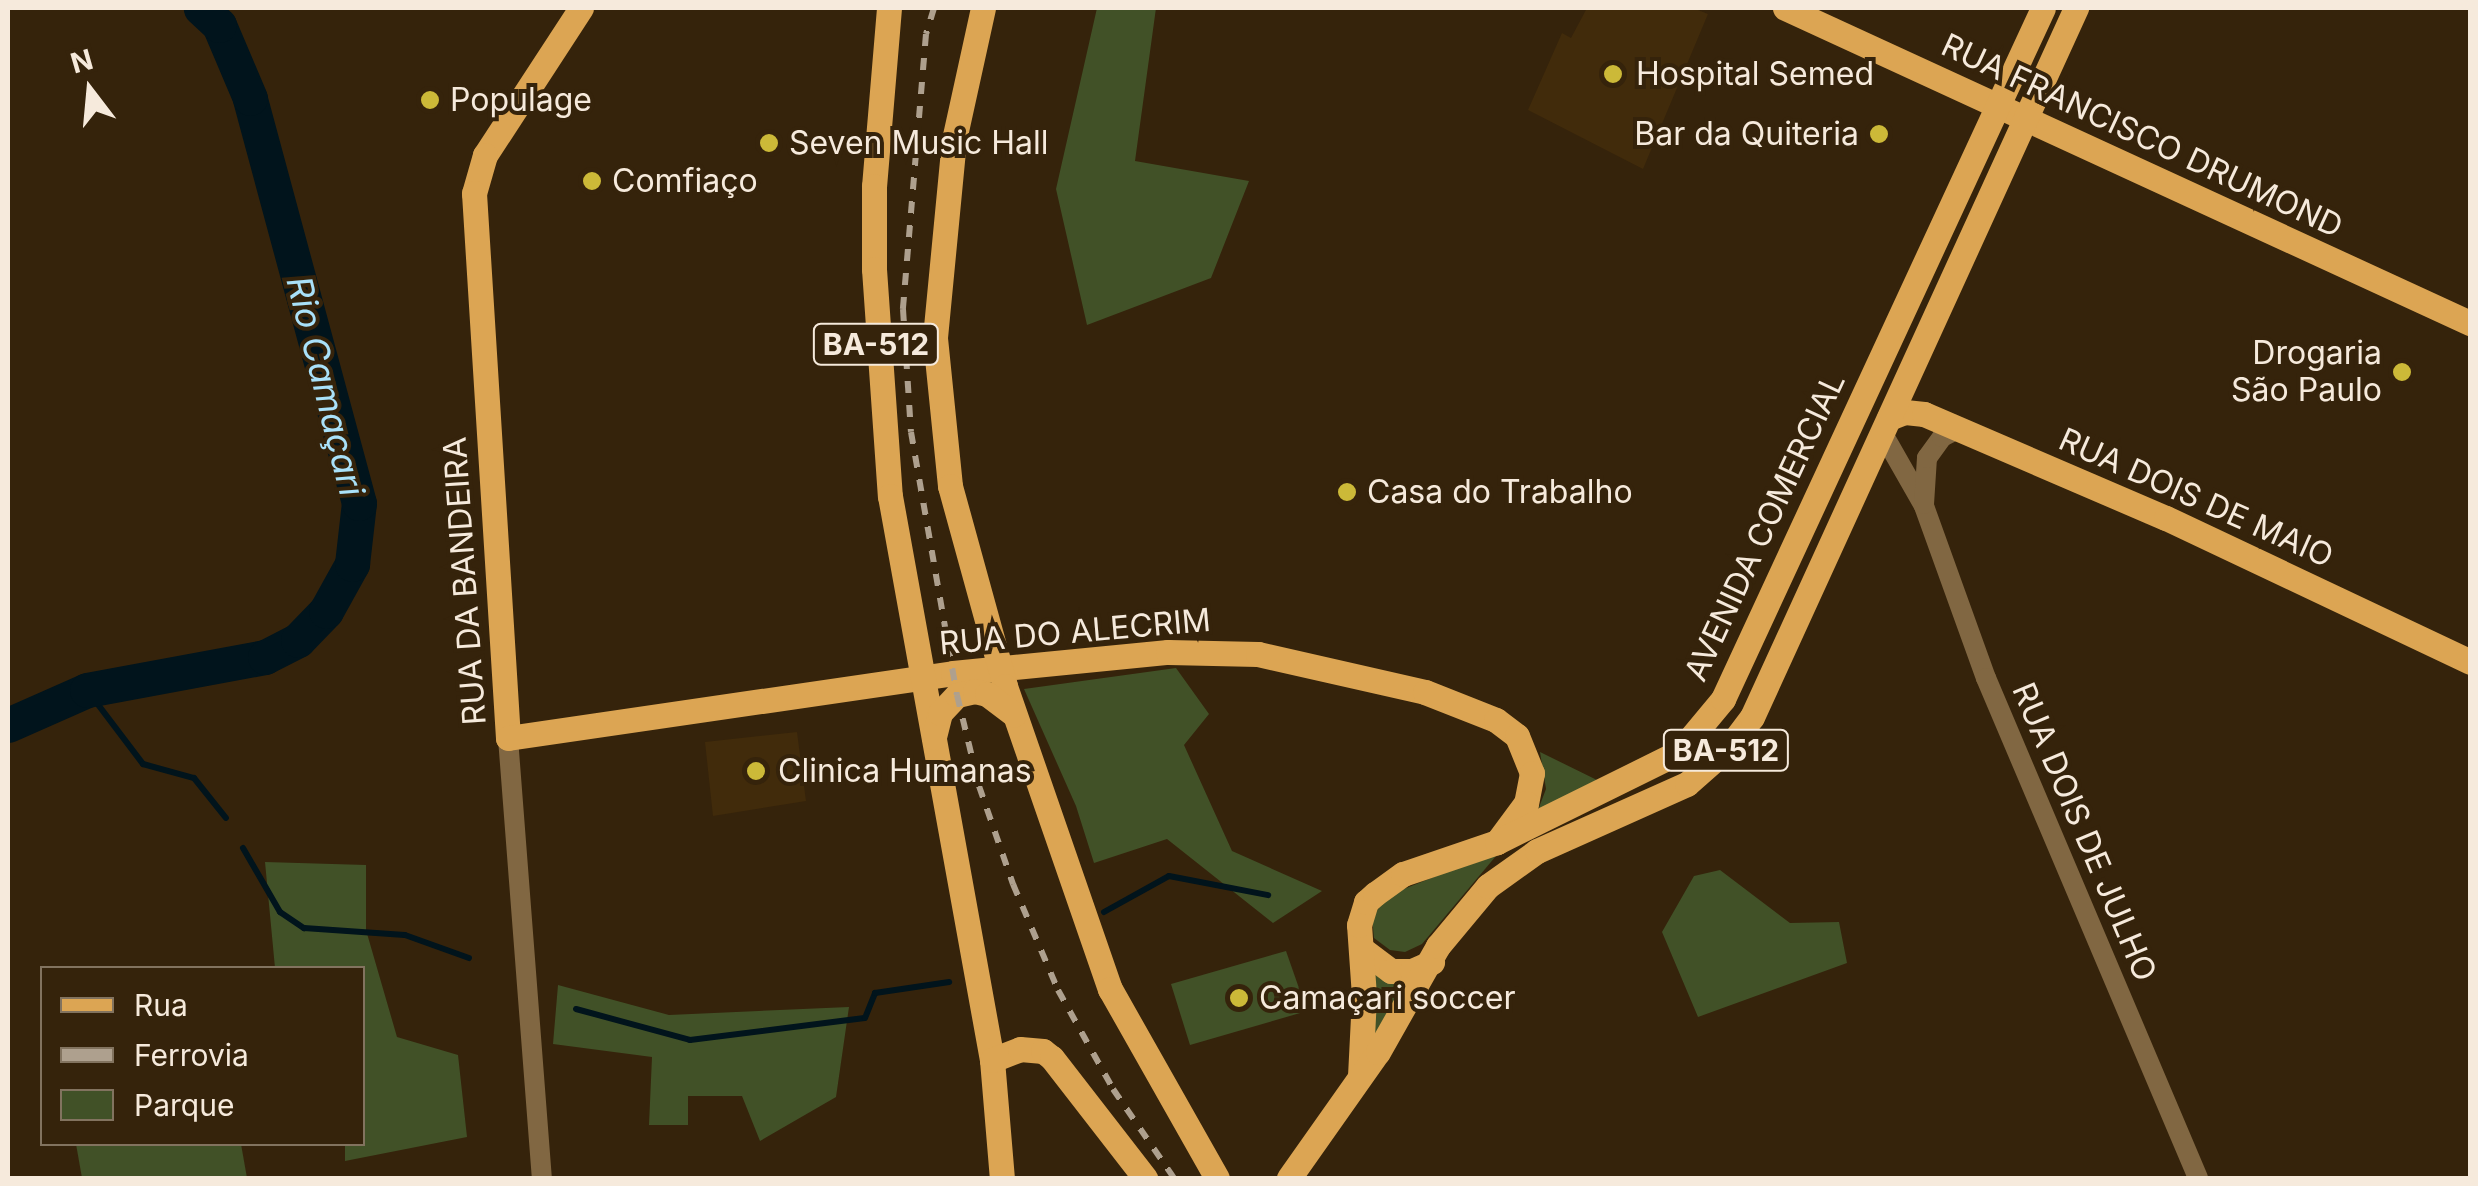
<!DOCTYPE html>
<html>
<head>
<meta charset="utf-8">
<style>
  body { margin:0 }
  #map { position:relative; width:2478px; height:1186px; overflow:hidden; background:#35230b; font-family:Inter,sans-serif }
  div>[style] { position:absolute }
  .built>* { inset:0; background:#412b0b }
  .green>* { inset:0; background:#415127 }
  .stream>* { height:6px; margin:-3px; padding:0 3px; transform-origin:3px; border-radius:3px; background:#01141c }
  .river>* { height:35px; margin:-17.5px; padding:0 17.5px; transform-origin:17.5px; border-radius:17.5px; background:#01141c }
  .minor>* { height:20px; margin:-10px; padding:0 10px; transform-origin:10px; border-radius:10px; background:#816742 }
  .major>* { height:25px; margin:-12.5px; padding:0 12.5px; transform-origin:12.5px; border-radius:12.5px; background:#dca553 }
  .rail>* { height:6px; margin-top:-3px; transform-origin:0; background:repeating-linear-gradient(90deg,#aea08e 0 12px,transparent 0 24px) }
  .dots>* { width:28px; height:28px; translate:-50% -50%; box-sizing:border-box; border:5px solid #35230b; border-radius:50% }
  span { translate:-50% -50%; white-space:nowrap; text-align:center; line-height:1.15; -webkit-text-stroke:8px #35230b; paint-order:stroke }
  .shield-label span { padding:2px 8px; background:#35230b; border:2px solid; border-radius:8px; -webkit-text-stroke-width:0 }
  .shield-label { font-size:30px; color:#f6eadc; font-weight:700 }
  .poi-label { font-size:32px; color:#f6eadc }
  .left { translate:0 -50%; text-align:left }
  .right { translate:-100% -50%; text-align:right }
  .street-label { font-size:32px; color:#f6eadc }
  .water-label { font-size:35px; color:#a9e1f9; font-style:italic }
  .frame { position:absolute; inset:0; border:10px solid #f6eadc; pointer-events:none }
  .legend { position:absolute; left:40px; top:966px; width:325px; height:180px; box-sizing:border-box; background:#35230b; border:2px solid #82735f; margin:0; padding:12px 18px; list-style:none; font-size:30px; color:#f6eadc }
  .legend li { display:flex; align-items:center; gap:20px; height:50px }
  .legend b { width:50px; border:2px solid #82735f }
  .north { position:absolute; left:40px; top:40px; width:100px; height:100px; -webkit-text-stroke:8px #35230b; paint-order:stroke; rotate:344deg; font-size:28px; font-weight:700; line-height:40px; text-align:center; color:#f6eadc }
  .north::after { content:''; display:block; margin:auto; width:35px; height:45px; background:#f6eadc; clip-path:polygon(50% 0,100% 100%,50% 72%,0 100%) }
</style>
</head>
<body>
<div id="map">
  <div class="built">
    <i style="clip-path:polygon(1587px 8px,1693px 8px,1708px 14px,1643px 169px,1528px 110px,1562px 33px,1571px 38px)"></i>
    <i style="clip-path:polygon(797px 732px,806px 801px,713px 816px,705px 742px)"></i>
  </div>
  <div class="green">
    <i style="clip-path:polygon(1097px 8px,1156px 8px,1135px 161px,1249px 181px,1211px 278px,1087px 325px,1056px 189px)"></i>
    <i style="clip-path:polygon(1176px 668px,1209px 714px,1184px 745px,1232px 851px,1322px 891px,1273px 923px,1167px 839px,1094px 863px,1076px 806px,1024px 689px)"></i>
    <i style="clip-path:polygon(1540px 752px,1599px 781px,1538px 810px,1546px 789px)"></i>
    <i style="clip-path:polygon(1501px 850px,1422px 944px,1405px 952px,1390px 950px,1374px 938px,1372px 917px,1389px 895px)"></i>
    <i style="clip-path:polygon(265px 862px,366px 865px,366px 930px,397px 1037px,458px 1055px,467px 1137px,345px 1161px,345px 1144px,362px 1144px,362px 968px,275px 968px)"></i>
    <i style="clip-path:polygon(1720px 870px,1790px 923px,1839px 922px,1847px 963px,1698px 1017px,1662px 932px,1694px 876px)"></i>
    <i style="clip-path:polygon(1365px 949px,1411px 971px,1363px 1070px)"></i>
    <i style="clip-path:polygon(1286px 951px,1307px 1011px,1190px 1045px,1171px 984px)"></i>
    <i style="clip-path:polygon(558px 985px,669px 1015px,849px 1007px,836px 1097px,760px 1141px,742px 1096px,688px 1096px,688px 1125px,649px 1125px,652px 1057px,553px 1044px)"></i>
    <i style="clip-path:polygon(76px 1144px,241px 1144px,247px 1178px,82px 1178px)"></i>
  </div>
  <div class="stream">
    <i style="left:87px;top:690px;width:93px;rotate:52.9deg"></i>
    <i style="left:143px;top:764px;width:53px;rotate:15.4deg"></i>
    <i style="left:194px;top:778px;width:51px;rotate:51.3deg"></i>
    <i style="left:243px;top:848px;width:74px;rotate:60deg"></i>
    <i style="left:280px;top:912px;width:29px;rotate:34deg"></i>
    <i style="left:304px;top:928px;width:101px;rotate:4deg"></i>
    <i style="left:405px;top:935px;width:68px;rotate:19.8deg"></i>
    <i style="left:1104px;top:912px;width:74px;rotate:-29deg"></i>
    <i style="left:1169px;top:876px;width:101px;rotate:10.9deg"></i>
    <i style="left:576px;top:1009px;width:118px;rotate:15.2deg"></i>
    <i style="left:690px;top:1040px;width:176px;rotate:-7.2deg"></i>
    <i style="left:865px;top:1018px;width:27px;rotate:-68deg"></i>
    <i style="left:875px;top:993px;width:75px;rotate:-8.5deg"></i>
  </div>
  <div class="river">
    <i style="left:8px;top:725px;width:86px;rotate:-23.9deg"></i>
    <i style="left:87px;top:690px;width:181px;rotate:-10.5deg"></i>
    <i style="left:265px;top:657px;width:37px;rotate:-27deg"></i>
    <i style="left:298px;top:640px;width:40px;rotate:-46deg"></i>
    <i style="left:326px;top:611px;width:54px;rotate:-61deg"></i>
    <i style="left:352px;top:564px;width:61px;rotate:-83.5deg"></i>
    <i style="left:359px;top:503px;width:419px;rotate:-105.1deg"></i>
    <i style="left:250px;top:98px;width:79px;rotate:-113deg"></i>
    <i style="left:219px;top:25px;width:25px;rotate:-137deg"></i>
  </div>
  <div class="minor">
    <i style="left:1883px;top:434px;width:83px;rotate:60.3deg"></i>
    <i style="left:1924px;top:506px;width:183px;rotate:70.2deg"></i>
    <i style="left:1986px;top:678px;width:543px;rotate:67.02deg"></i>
    <i style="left:1924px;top:504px;width:46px;rotate:-86.3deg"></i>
    <i style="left:1927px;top:458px;width:26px;rotate:-54deg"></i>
    <i style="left:1942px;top:437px;width:18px;rotate:-27deg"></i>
    <i style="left:508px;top:738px;width:441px;rotate:85.6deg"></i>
  </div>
  <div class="major">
    <i style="left:581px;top:8px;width:176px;rotate:123.1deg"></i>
    <i style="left:485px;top:155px;width:40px;rotate:106deg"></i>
    <i style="left:474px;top:193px;width:546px;rotate:86.43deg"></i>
    <i style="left:508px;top:738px;width:450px;rotate:-8.3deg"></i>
    <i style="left:953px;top:673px;width:216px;rotate:-5.6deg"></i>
    <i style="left:1168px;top:652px;width:90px;rotate:1.3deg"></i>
    <i style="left:1258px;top:654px;width:171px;rotate:12.8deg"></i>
    <i style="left:1425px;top:692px;width:76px;rotate:21.5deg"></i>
    <i style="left:1496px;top:720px;width:26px;rotate:37deg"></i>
    <i style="left:1517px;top:736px;width:40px;rotate:68deg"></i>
    <i style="left:1532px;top:773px;width:31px;rotate:101deg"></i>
    <i style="left:1526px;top:803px;width:49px;rotate:126.6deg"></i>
    <i style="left:889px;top:8px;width:179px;rotate:94.8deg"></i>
    <i style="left:874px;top:186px;width:83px;rotate:90deg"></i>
    <i style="left:874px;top:269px;width:228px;rotate:86deg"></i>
    <i style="left:890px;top:496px;width:573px;rotate:79.75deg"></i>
    <i style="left:992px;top:1060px;width:118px;rotate:85.2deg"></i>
    <i style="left:983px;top:8px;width:135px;rotate:102.4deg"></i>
    <i style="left:954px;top:140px;width:199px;rotate:95.5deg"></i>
    <i style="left:935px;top:338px;width:149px;rotate:84.2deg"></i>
    <i style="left:950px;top:486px;width:207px;rotate:74.6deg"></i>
    <i style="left:1005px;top:686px;width:321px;rotate:70.9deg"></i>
    <i style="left:1110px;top:989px;width:217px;rotate:60.5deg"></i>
    <i style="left:1785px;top:8px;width:754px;rotate:24.7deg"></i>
    <i style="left:1889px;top:418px;width:17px;rotate:-21deg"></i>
    <i style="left:1905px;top:412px;width:19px;rotate:6deg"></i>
    <i style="left:1924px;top:414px;width:263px;rotate:23.3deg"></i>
    <i style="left:2166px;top:518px;width:336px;rotate:25.3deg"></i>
    <i style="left:934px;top:737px;width:25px;rotate:-76deg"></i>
    <i style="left:940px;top:713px;width:25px;rotate:-47deg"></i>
    <i style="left:957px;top:695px;width:18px;rotate:-13deg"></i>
    <i style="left:975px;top:691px;width:12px;rotate:14deg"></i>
    <i style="left:987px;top:694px;width:34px;rotate:37deg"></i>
    <i style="left:1363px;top:950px;width:35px;rotate:37deg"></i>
    <i style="left:1391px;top:971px;width:21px"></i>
    <i style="left:1412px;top:971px;width:22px;rotate:-24deg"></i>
    <i style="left:992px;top:1060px;width:30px;rotate:-21deg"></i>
    <i style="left:1020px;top:1049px;width:23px;rotate:5deg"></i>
    <i style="left:1043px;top:1051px;width:11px;rotate:38deg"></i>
    <i style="left:1052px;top:1058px;width:152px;rotate:52.2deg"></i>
    <i style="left:1360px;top:1076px;width:80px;rotate:-87.1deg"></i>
    <i style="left:1364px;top:996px;width:71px;rotate:-94deg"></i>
    <i style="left:1359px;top:925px;width:24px;rotate:-73deg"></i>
    <i style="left:1366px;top:902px;width:12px;rotate:-42deg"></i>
    <i style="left:1375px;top:894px;width:34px;rotate:-36deg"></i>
    <i style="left:1403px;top:874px;width:99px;rotate:-18.8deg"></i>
    <i style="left:1497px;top:842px;width:203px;rotate:-26.3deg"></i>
    <i style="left:1679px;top:752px;width:69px;rotate:-50.3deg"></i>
    <i style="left:1723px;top:699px;width:761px;rotate:-65.15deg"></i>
    <i style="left:1289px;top:1178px;width:154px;rotate:-54.8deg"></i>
    <i style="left:1378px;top:1052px;width:122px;rotate:-60.5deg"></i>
    <i style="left:1438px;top:946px;width:78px;rotate:-50.2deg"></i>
    <i style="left:1488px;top:886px;width:60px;rotate:-35.5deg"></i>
    <i style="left:1537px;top:851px;width:164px;rotate:-24.1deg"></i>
    <i style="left:1687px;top:784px;width:57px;rotate:-41.5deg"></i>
    <i style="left:1730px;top:746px;width:36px;rotate:-53deg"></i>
    <i style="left:1752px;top:717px;width:780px;rotate:-65.44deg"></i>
  </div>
  <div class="rail">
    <i style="left:934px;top:8px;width:27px;rotate:107deg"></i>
    <i style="left:926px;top:34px;width:276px;rotate:94.8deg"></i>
    <i style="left:903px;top:309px;width:123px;rotate:86.3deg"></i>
    <i style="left:911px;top:432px;width:267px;rotate:80.1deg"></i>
    <i style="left:957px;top:695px;width:94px;rotate:76.4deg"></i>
    <i style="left:979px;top:786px;width:104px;rotate:70.9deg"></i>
    <i style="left:1013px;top:884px;width:115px;rotate:67deg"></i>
    <i style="left:1058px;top:990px;width:113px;rotate:60.9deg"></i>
    <i style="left:1113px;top:1089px;width:108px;rotate:55.6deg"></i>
  </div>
  <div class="dots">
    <i style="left:1613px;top:74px;background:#ccb938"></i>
    <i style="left:430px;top:100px;background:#ccb938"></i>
    <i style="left:1879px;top:134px;background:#ccb938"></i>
    <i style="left:769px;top:143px;background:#ccb938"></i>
    <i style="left:592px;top:181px;background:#ccb938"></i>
    <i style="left:2402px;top:372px;background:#ccb938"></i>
    <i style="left:1347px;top:492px;background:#ccb938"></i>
    <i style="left:756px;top:771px;background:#ccb938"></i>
    <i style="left:1239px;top:998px;background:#ccb938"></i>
  </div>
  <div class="shield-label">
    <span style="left:876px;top:344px">BA-512</span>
    <span style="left:1726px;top:750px">BA-512</span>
  </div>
  <div class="poi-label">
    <span class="left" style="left:1636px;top:74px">Hospital Semed</span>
    <span class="left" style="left:450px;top:100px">Populage</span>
    <span class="right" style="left:1859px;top:134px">Bar da Quiteria</span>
    <span class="left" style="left:789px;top:143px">Seven Music Hall</span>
    <span class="left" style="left:612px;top:181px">Comfiaço</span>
    <span class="right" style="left:2382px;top:372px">Drogaria<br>São Paulo</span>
    <span class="left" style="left:1367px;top:492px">Casa do Trabalho</span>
    <span class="left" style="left:778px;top:771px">Clinica Humanas</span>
    <span class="left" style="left:1259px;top:998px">Camaçari soccer</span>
  </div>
  <div class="street-label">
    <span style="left:2142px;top:136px;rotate:25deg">RUA FRANCISCO DRUMOND</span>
    <span style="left:2196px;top:498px;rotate:24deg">RUA DOIS DE MAIO</span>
    <span style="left:1765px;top:527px;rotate:-65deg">AVENIDA COMERCIAL</span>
    <span style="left:465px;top:581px;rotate:-94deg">RUA DA BANDEIRA</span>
    <span style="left:1075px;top:632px;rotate:-5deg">RUA DO ALECRIM</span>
    <span style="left:2084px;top:832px;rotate:67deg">RUA DOIS DE JULHO</span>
  </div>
  <div class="water-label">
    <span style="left:326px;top:386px;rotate:76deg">Rio Camaçari</span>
  </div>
  <div class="frame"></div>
  <ul class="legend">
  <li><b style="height:12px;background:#dca553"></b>Rua</li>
  <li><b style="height:12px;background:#aea08e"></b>Ferrovia</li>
  <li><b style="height:28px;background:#415127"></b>Parque</li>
  </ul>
  <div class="north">N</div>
</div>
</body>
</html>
